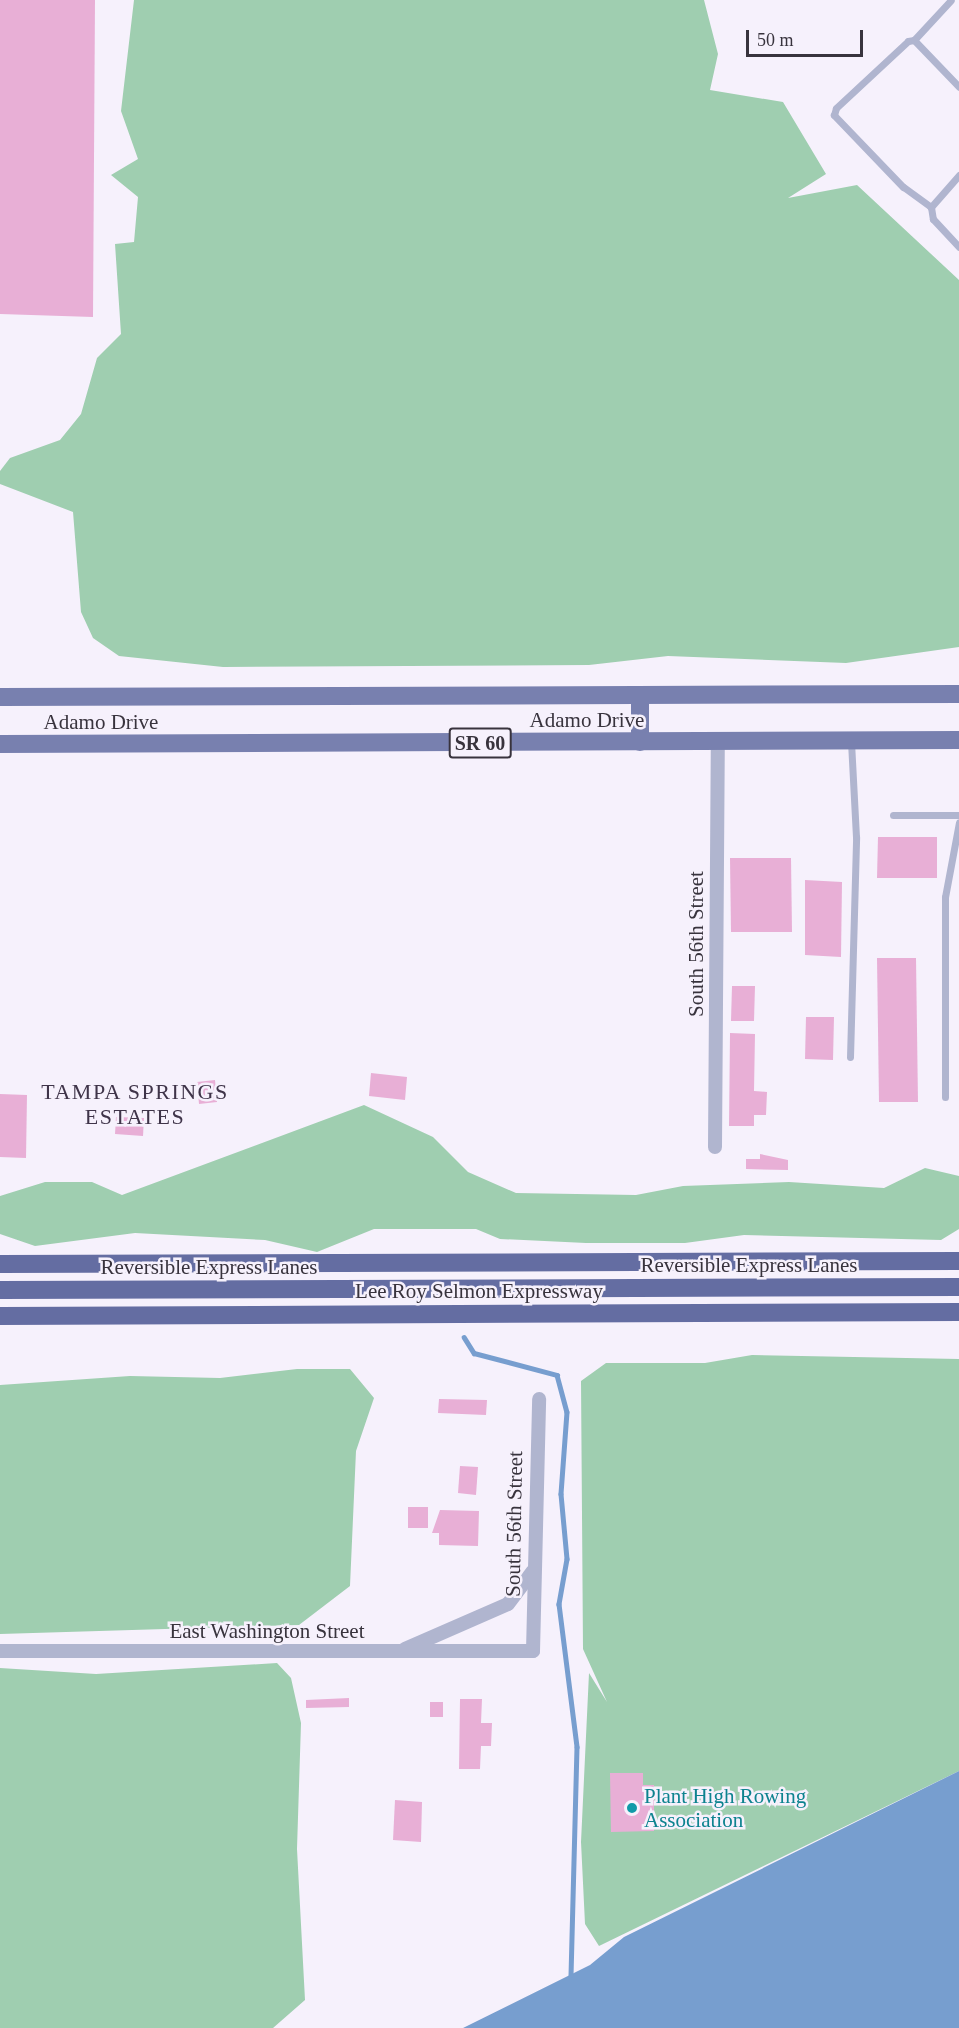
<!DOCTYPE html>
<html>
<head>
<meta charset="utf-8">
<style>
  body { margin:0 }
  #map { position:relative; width:959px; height:2028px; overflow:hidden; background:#f6f1fc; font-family:"Times New Roman",serif }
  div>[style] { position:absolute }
  .green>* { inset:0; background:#9fceb0 }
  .water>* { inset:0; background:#779ecf }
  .stream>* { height:4.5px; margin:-2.25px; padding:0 2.25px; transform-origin:2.25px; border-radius:2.25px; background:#779ecf }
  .building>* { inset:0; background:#e8afd6 }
  .service>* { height:7px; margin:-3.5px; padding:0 3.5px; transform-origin:3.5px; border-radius:3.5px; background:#b0b5cf }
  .minor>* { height:14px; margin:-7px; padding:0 7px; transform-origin:7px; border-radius:7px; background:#b0b5cf }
  .primary>* { height:18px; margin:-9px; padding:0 9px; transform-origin:9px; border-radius:9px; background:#7880af }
  .motorway>* { height:18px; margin:-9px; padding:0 9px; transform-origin:9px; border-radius:9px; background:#646da2 }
  .dots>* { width:16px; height:16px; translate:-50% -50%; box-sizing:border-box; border:3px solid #f6f1fc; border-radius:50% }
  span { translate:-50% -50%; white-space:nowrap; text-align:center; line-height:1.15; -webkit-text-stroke:5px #f6f1fc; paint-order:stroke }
  .shield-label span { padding:2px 4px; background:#f6f1fc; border:2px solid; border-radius:4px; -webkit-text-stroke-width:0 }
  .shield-label { font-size:20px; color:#38333d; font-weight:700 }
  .street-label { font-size:21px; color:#38333d }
  .culture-label { font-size:21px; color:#0d838f }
  .left { translate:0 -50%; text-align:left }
  .neighbourhood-label { font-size:22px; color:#3f3449; letter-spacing:1.5px }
  .scale { position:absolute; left:746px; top:30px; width:117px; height:27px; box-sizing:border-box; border:3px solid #38333d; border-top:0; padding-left:8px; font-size:18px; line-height:21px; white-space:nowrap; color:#38333d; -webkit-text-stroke:4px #f6f1fc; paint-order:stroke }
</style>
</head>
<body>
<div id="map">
  <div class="green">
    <i style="clip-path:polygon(134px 0,704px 0,718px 54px,710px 90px,783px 102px,826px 174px,788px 198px,857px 185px,959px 280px,959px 647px,846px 663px,668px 656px,589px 665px,223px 667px,119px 656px,93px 638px,81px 612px,73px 512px,0 484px,0 471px,10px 458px,60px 440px,81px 414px,97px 358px,121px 334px,115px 244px,134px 242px,138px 197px,111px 175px,138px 159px,121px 111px)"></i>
    <i style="clip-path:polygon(364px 1105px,433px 1137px,468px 1172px,516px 1193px,636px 1195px,683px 1186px,789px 1182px,884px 1188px,925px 1168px,959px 1176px,959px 1229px,941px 1240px,744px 1235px,685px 1243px,586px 1243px,500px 1239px,476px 1229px,374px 1229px,317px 1252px,265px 1240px,135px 1233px,35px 1246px,0 1234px,0 1196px,45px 1182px,92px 1182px,122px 1195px)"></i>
    <i style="clip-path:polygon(752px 1355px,959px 1359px,959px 1771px,599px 1946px,585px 1924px,581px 1842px,589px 1673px,607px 1702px,583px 1649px,581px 1381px,606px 1363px,705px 1363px)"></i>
    <i style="clip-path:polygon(297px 1369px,350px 1369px,374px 1398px,356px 1451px,350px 1586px,299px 1625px,0 1634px,0 1385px,130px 1376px,220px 1378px)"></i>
    <i style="clip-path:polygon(277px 1663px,291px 1678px,301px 1723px,297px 1849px,305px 2000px,273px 2028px,0 2028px,0 1668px,96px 1674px)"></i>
  </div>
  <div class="water">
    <i style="clip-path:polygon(959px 1771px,959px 2028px,463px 2028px,590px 1965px,624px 1937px)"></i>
  </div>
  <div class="stream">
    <i style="left:464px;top:1337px;width:19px;rotate:58deg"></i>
    <i style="left:474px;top:1353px;width:86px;rotate:14.8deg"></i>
    <i style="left:557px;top:1375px;width:38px;rotate:75deg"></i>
    <i style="left:567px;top:1412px;width:82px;rotate:94.2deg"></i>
    <i style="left:561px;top:1494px;width:65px;rotate:84.7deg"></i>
    <i style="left:567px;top:1559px;width:46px;rotate:100.1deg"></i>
    <i style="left:559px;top:1604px;width:144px;rotate:82.8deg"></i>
    <i style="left:577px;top:1747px;width:228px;rotate:91.5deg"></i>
  </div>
  <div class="building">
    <i style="clip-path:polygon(0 0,95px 0,93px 317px,0 314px)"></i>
    <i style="clip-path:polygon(878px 837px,937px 837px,937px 878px,877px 878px)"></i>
    <i style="clip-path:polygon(730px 858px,791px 858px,792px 932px,731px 932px)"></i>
    <i style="clip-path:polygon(805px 880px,842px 882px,841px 957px,805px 955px)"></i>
    <i style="clip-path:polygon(877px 958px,916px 958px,918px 1102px,879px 1102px)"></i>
    <i style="clip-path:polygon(732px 986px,755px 986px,754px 1021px,731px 1021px)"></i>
    <i style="clip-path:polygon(806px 1017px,834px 1017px,833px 1060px,805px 1059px)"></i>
    <i style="clip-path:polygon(730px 1033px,755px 1034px,754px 1091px,767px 1092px,766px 1115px,754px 1115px,754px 1126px,729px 1126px)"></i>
    <i style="clip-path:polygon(371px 1073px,407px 1077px,405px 1100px,369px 1096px)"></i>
    <i style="clip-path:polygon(215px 1080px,217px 1102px,199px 1104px,197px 1082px)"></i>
    <i style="clip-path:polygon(0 1094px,27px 1095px,26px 1158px,0 1157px)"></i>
    <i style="clip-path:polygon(116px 1117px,144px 1118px,143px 1136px,115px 1134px)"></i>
    <i style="clip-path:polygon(760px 1154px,788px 1160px,788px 1170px,746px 1169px,746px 1159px,760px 1159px)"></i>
    <i style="clip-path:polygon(439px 1399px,487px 1400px,486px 1415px,438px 1413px)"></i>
    <i style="clip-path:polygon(460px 1466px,478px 1467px,476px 1495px,458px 1493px)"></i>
    <i style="clip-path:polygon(408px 1507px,428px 1507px,428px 1528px,408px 1528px)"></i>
    <i style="clip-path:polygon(440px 1510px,479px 1511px,478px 1546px,439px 1545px,439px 1533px,432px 1533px)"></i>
    <i style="clip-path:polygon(349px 1698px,349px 1707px,306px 1708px,306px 1700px)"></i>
    <i style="clip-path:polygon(460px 1699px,482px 1699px,481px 1723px,492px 1723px,491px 1746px,481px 1746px,480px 1769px,459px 1769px)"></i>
    <i style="clip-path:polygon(430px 1702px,443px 1702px,443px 1717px,430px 1717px)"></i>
    <i style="clip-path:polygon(610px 1773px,643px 1773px,643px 1785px,654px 1785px,654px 1831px,611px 1832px)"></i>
    <i style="clip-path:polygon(395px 1800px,422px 1802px,421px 1842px,393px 1840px)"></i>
  </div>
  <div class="service">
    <i style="left:914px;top:40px;width:54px;rotate:-47.2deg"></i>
    <i style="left:959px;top:175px;width:43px;rotate:131.2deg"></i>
    <i style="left:931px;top:207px;width:12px;rotate:81deg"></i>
    <i style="left:933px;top:219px;width:38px;rotate:47deg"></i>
    <i style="left:931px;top:207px;width:34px;rotate:-144deg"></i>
    <i style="left:903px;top:187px;width:100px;rotate:-133.8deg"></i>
    <i style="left:834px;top:115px;width:7px;rotate:-74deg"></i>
    <i style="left:836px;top:108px;width:98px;rotate:-42.9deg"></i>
    <i style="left:908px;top:41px;width:6px;rotate:-9deg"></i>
    <i style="left:914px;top:40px;width:65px;rotate:46.2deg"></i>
    <i style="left:893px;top:815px;width:66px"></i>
    <i style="left:850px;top:1057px;width:220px;rotate:-88.4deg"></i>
    <i style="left:856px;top:837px;width:96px;rotate:-93deg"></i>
    <i style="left:945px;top:1097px;width:200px;rotate:-90deg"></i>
    <i style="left:945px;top:897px;width:76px;rotate:-79.4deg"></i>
  </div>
  <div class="minor">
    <i style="left:715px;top:1147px;width:405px;rotate:-89.6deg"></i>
    <i style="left:405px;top:1649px;width:112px;rotate:-23.6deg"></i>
    <i style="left:508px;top:1604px;width:41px;rotate:-52.9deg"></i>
    <i style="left:0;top:1651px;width:533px"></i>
    <i style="left:533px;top:1651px;width:252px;rotate:-88.6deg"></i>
  </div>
  <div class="primary">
    <i style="left:640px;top:695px;width:47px;rotate:90deg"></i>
    <i style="left:0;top:697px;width:959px;rotate:-0.18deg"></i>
    <i style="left:0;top:744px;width:959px;rotate:-0.24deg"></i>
  </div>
  <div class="motorway">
    <i style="left:0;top:1264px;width:959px;rotate:-0.18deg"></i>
    <i style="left:0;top:1290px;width:959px;rotate:-0.18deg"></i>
    <i style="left:0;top:1316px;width:959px;rotate:-0.24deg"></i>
  </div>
  <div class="dots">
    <i style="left:632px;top:1808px;background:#0f9aa8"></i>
  </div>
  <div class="shield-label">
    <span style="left:480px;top:743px">SR 60</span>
  </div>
  <div class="street-label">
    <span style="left:587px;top:720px">Adamo Drive</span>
    <span style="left:101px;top:722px">Adamo Drive</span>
    <span style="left:696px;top:944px;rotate:-90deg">South 56th Street</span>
    <span style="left:749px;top:1265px">Reversible Express Lanes</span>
    <span style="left:209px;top:1267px">Reversible Express Lanes</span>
    <span style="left:479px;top:1291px">Lee Roy Selmon Expressway</span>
    <span style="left:514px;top:1524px;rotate:-89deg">South 56th Street</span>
    <span style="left:267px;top:1631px">East Washington Street</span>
  </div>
  <div class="culture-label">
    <span class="left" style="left:644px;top:1808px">Plant High Rowing<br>Association</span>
  </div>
  <div class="neighbourhood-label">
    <span style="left:135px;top:1104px">TAMPA SPRINGS<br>ESTATES</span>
  </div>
  <div class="scale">50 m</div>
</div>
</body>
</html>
